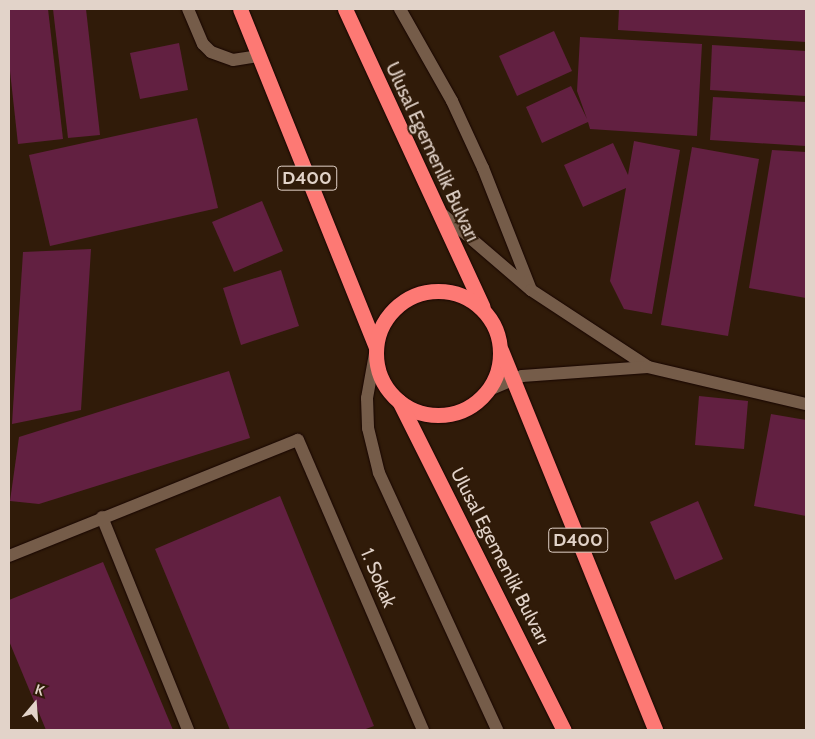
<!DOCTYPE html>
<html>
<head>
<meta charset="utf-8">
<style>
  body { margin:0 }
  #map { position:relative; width:815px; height:739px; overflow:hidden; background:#301b09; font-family:Cabin,sans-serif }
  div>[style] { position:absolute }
  .building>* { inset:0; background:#622041 }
  .roads { filter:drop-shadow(0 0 1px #170500) drop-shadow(0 0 1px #170500) }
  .minor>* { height:12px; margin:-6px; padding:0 6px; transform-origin:6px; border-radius:6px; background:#755c49 }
  .highway>* { height:15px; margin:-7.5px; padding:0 7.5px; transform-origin:7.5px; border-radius:7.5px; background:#fd7974 }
  .highway>.ring { margin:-7.5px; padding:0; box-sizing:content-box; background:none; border:15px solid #fd7974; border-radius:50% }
  span { translate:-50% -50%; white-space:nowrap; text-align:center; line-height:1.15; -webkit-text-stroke:4px #301b09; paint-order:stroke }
  .shield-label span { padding:1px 4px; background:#301b09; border:1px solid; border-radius:4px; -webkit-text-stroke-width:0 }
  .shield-label { font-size:18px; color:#e2d3c9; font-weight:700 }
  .street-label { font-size:19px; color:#e2d3c9 }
  .frame { position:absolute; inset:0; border:10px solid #e2d3c9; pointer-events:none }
  .north { position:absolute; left:10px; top:679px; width:50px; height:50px; -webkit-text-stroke:4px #301b09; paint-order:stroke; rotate:18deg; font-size:14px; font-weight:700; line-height:20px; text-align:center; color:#e2d3c9 }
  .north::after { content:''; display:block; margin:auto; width:18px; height:22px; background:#e2d3c9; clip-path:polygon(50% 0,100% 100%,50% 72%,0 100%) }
</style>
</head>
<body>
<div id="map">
  <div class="building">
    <i style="clip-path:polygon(9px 9px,48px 9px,63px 139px,18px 144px,9px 62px)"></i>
    <i style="clip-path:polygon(53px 9px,86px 9px,100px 135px,68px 138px)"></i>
    <i style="clip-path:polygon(619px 9px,806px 9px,806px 42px,618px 30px)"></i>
    <i style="clip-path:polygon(554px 31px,572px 71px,517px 96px,499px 56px)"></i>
    <i style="clip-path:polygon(580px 37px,702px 44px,697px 136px,590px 129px,588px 122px,542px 143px,526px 107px,571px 86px,587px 119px,577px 91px)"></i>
    <i style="clip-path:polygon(179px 43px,188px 90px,140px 99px,130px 53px)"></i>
    <i style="clip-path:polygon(712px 45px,806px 51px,806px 96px,710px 90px)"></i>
    <i style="clip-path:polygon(713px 97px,806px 102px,806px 146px,710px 140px)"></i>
    <i style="clip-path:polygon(197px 118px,218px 208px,50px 246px,29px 155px)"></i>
    <i style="clip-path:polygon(634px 141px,680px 150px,652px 314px,624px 309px,610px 281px,626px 188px,583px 207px,564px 165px,613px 143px,628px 175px)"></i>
    <i style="clip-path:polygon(692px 147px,759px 159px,728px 336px,661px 325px)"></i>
    <i style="clip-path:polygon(772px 150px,806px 152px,806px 298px,749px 288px)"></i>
    <i style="clip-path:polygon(262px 201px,283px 251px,234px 272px,212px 222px)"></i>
    <i style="clip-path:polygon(91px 249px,81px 410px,12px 424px,23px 252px)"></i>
    <i style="clip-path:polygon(281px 270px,299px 326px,241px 345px,223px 288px)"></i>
    <i style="clip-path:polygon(229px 371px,250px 438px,39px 504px,10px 501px,19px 437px)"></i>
    <i style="clip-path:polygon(699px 396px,748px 401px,744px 449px,695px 445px)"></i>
    <i style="clip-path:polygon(771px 414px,806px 420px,806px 516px,754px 506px)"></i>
    <i style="clip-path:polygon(280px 496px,374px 726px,363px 730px,230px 730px,155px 549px)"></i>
    <i style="clip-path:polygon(698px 501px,723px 559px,675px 580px,650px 522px)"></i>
    <i style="clip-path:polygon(103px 562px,173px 730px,46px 730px,9px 641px,9px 600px)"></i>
  </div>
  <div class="roads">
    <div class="minor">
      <i style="left:188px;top:9px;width:38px;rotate:67deg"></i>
      <i style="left:203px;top:44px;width:11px;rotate:45deg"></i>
      <i style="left:211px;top:52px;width:23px;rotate:20deg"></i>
      <i style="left:233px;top:60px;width:25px;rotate:-9deg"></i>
      <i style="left:400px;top:9px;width:106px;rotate:60.5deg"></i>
      <i style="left:452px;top:101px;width:74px;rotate:65.2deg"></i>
      <i style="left:483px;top:168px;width:131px;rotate:68.5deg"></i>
      <i style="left:440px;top:212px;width:120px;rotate:40.6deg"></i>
      <i style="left:531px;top:290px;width:140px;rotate:33.3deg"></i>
      <i style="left:376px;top:348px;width:51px;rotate:100.2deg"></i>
      <i style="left:367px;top:398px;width:30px;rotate:88deg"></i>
      <i style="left:368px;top:428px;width:46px;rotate:76.3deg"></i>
      <i style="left:379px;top:473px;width:283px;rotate:65.3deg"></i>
      <i style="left:489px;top:390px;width:36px;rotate:-23deg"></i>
      <i style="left:522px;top:376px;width:126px;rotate:-4.1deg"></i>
      <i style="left:648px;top:367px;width:162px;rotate:13.2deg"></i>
      <i style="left:102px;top:517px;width:230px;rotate:68deg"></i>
      <i style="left:9px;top:556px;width:311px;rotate:-21.9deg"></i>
      <i style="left:298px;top:440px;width:316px;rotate:66.7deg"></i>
    </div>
    <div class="highway">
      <i style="left:240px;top:9px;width:365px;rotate:68.1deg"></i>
      <i style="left:345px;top:9px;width:328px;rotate:65.2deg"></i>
      <i class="ring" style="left:376px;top:291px;width:109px;height:109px"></i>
      <i style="left:501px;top:350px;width:410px;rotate:67.9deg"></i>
      <i style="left:399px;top:401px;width:368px;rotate:63.4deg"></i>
    </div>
  </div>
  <div class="shield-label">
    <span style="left:307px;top:178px">D400</span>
    <span style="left:578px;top:540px">D400</span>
  </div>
  <div class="street-label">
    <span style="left:432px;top:152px;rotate:65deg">Ulusal Egemenlik Bulvarı</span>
    <span style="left:500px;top:556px;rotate:63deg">Ulusal Egemenlik Bulvarı</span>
    <span style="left:378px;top:578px;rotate:67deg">1. Sokak</span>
  </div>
  <div class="frame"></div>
  <div class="north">K</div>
</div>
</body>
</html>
